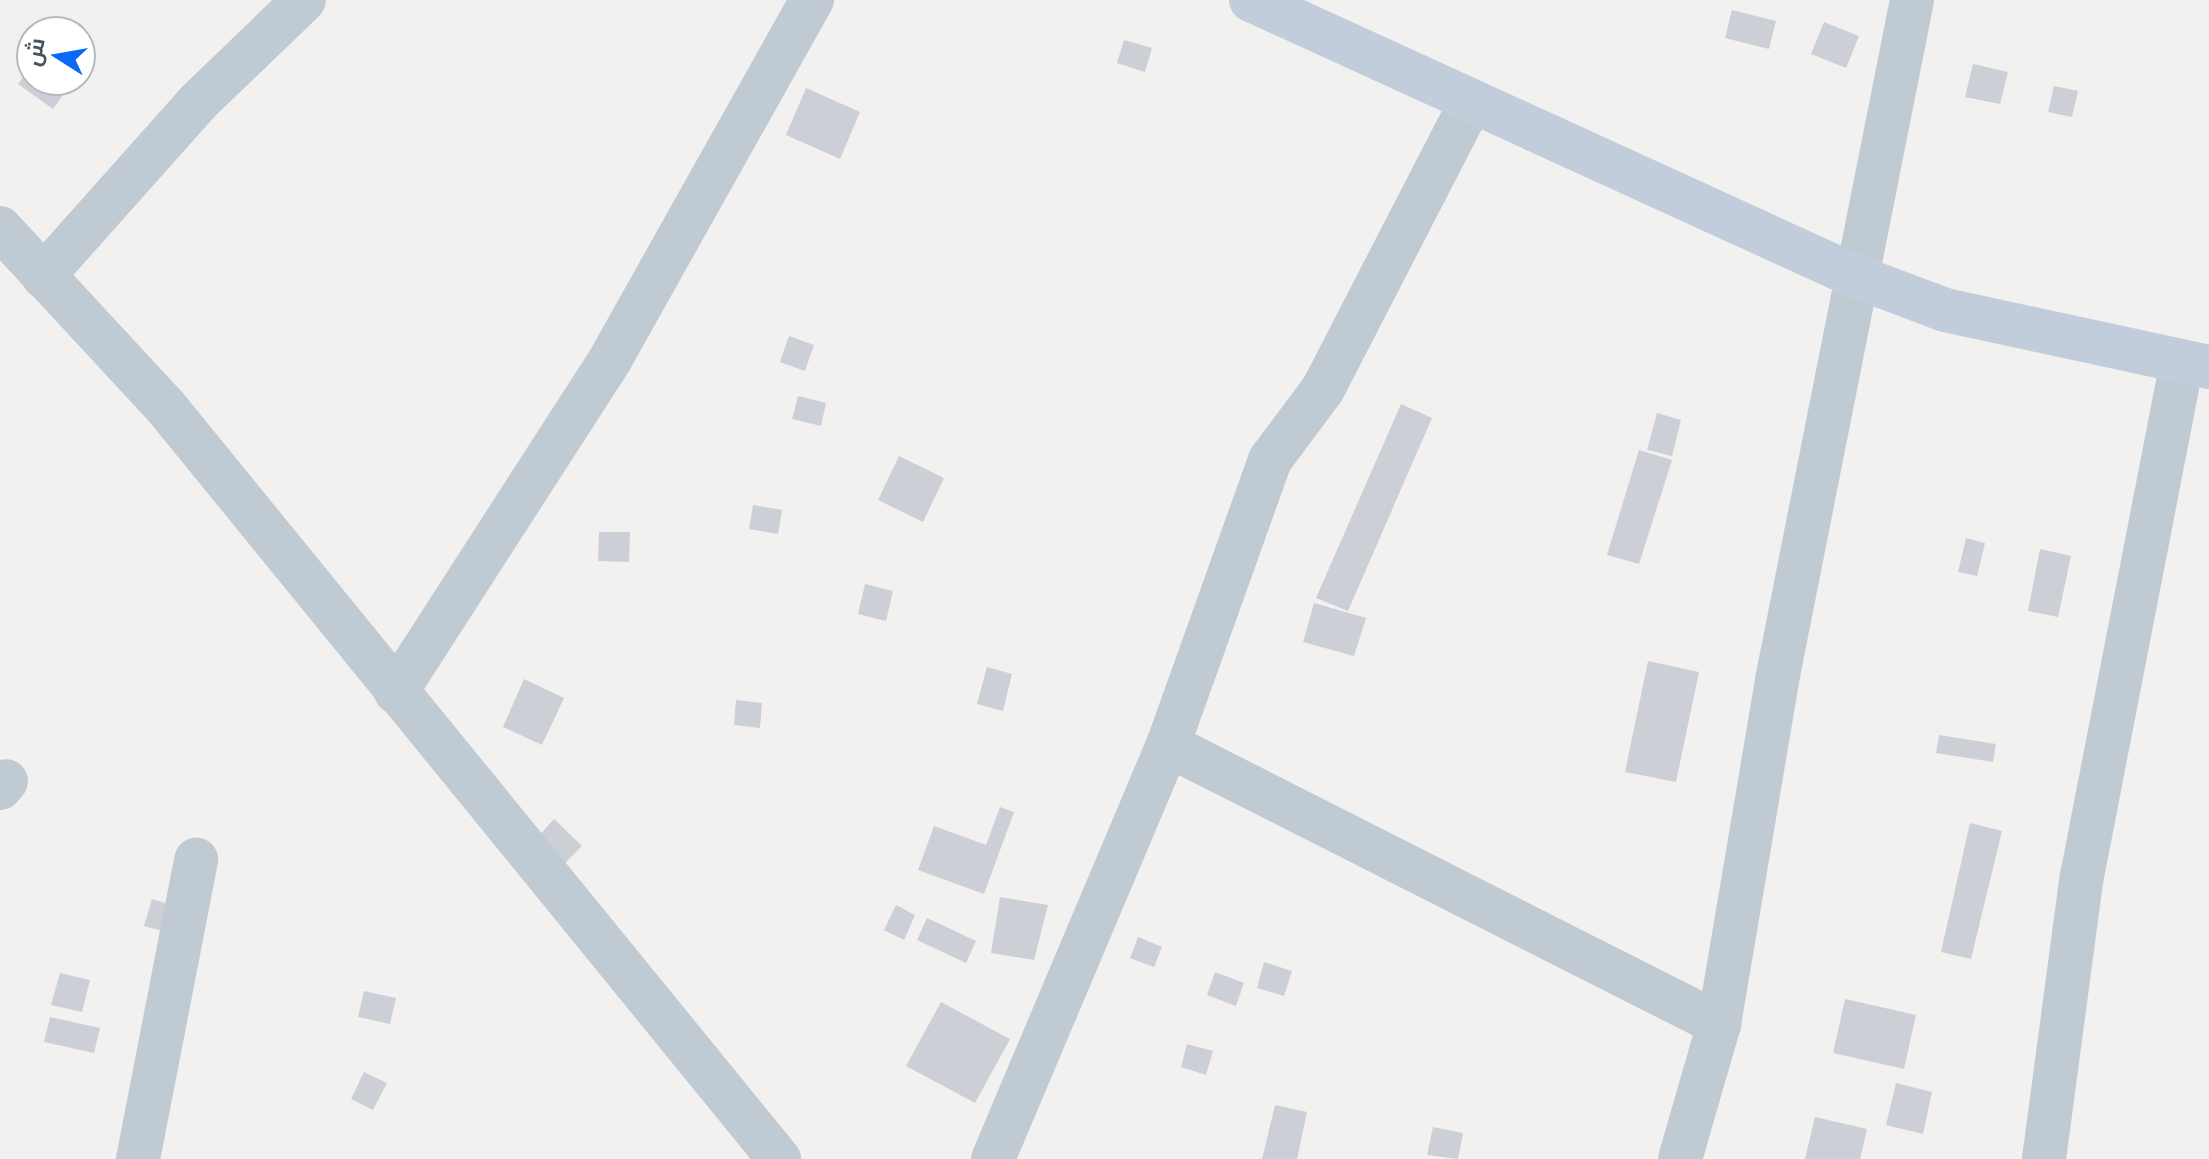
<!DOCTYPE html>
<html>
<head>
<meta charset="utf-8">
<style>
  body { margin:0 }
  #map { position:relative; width:2209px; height:1159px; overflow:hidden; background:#f3f0f0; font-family:"Public Sans",Cairo,sans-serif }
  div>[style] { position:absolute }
  .building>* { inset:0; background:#cccfd6 }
  .minor>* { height:44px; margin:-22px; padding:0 22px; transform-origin:22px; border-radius:22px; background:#c0cad3 }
  .secondary>* { height:44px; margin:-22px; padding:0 22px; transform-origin:22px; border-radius:22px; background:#c2cddb }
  span { translate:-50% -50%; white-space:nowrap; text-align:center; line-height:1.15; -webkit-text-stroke:7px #fff; paint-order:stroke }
  .north { position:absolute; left:16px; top:16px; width:80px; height:80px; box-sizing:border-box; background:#fff; border:2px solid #b5babf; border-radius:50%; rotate:281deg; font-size:22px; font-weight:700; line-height:32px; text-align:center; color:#475360 }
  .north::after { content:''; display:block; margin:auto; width:28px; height:36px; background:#0b69f3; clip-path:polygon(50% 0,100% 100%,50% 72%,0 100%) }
</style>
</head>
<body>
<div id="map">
  <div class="building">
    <i style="clip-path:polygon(1732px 10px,1776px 21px,1769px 49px,1725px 38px)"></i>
    <i style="clip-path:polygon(1824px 22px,1859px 36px,1846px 68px,1811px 54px)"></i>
    <i style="clip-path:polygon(1124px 40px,1152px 48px,1145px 72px,1117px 63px)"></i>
    <i style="clip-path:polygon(80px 47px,92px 56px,80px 72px)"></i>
    <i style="clip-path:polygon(1973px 64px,2008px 72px,2000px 104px,1965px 97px)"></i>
    <i style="clip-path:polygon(32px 66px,32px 80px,74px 80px,53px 109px,18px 84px)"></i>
    <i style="clip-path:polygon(2054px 86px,2078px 91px,2072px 117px,2048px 112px)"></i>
    <i style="clip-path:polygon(806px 88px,860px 112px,840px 159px,786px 135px)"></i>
    <i style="clip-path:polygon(789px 336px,814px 345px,805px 371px,780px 362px)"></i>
    <i style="clip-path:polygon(798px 396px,826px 403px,821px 426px,792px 419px)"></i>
    <i style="clip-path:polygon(1401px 404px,1432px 418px,1348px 611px,1316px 598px)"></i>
    <i style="clip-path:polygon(1657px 413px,1681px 420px,1672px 456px,1647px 450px)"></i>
    <i style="clip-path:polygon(1639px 450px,1672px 460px,1639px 564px,1607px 555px)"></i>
    <i style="clip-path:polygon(899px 456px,944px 478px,923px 522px,878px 500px)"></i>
    <i style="clip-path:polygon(753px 505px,782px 510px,778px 534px,749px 529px)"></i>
    <i style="clip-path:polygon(599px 532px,630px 532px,629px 562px,598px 561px)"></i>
    <i style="clip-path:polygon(1966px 538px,1985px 543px,1977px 576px,1958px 572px)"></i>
    <i style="clip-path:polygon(2040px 549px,2071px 556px,2058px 617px,2028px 611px)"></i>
    <i style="clip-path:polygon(865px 584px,893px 591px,886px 621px,858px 614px)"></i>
    <i style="clip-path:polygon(1314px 603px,1366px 618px,1354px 656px,1303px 642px)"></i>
    <i style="clip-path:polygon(1648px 661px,1699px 672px,1676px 782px,1625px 772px)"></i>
    <i style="clip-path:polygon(987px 667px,1012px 674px,1003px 711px,977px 704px)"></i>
    <i style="clip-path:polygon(524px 679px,564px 698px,542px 745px,503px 727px)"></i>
    <i style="clip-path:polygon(736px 700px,762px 703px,760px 728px,734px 725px)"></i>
    <i style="clip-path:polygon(1939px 735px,1996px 744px,1993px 762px,1936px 753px)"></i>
    <i style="clip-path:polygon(1000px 807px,1014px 812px,984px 894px,918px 870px,934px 826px,986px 845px)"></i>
    <i style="clip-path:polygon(554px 819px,582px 846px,563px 865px,536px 839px)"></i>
    <i style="clip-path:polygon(1970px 823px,2002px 831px,1971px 959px,1941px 952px)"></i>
    <i style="clip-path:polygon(1000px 897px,1048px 905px,1034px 960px,991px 953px)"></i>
    <i style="clip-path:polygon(152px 899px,174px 906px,166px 932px,144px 926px)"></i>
    <i style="clip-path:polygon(896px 905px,915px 915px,904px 940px,884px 930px)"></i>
    <i style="clip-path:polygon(927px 918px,976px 941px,966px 963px,917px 940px)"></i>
    <i style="clip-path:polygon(1138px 937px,1162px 947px,1154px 967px,1130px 958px)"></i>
    <i style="clip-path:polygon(1264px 962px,1292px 971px,1284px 996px,1257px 988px)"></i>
    <i style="clip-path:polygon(1215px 972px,1244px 983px,1236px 1006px,1207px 995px)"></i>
    <i style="clip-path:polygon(60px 973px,90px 980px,82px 1012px,51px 1005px)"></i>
    <i style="clip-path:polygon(364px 991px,396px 998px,390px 1024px,358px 1017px)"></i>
    <i style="clip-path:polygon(1845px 999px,1916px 1015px,1904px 1069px,1833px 1053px)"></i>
    <i style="clip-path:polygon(941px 1002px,1010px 1039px,975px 1103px,906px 1066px)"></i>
    <i style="clip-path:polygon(50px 1017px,100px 1028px,94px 1053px,44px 1042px)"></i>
    <i style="clip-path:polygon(1187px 1044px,1213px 1051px,1206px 1075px,1181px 1067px)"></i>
    <i style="clip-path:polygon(364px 1072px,387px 1083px,373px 1110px,351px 1099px)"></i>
    <i style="clip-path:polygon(1896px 1083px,1932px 1092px,1923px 1134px,1886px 1125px)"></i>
    <i style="clip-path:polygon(1275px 1105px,1307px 1112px,1297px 1159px,1262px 1159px)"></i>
    <i style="clip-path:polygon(1815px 1117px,1867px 1129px,1860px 1159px,1805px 1159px)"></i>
    <i style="clip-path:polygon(1433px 1127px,1463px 1133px,1458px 1159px,1427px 1155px)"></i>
  </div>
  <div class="minor">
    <i style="left:0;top:228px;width:243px;rotate:47.2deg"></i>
    <i style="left:165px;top:406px;width:972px;rotate:50.81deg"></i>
    <i style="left:43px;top:276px;width:233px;rotate:-48.3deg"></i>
    <i style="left:198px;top:102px;width:147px;rotate:-43.9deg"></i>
    <i style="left:396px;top:692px;width:397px;rotate:-57.2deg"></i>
    <i style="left:611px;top:358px;width:411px;rotate:-60.7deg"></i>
    <i style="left:1168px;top:745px;width:618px;rotate:26.86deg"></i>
    <i style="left:0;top:788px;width:9px;rotate:-49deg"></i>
    <i style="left:138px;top:1159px;width:305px;rotate:-79deg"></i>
    <i style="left:993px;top:1159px;width:449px;rotate:-67.1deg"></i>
    <i style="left:1168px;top:745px;width:303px;rotate:-70.3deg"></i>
    <i style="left:1270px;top:460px;width:89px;rotate:-53.3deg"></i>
    <i style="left:1323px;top:389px;width:323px;rotate:-62.7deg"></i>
    <i style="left:1680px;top:1159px;width:141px;rotate:-73.9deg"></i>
    <i style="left:1719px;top:1024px;width:349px;rotate:-80.4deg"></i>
    <i style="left:1777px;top:680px;width:693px;rotate:-78.77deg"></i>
    <i style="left:2044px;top:1159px;width:286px;rotate:-82.4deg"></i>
    <i style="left:2082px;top:876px;width:524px;rotate:-78.99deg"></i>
  </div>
  <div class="secondary">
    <i style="left:1251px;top:0;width:664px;rotate:24.56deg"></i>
    <i style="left:1855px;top:276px;width:96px;rotate:20.7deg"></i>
    <i style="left:1945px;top:310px;width:270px;rotate:12.2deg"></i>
  </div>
  <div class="north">ش</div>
</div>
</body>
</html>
